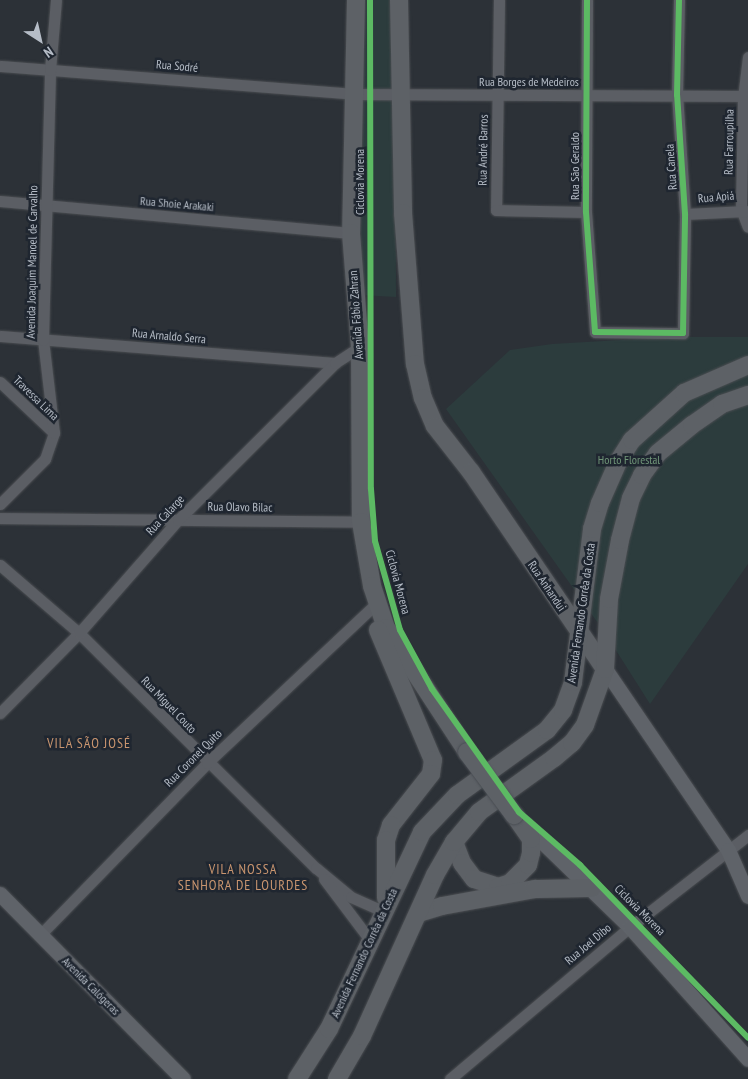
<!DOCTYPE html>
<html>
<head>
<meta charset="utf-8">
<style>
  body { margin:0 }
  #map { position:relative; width:748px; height:1079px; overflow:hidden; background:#2c3137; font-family:"PT Sans Narrow",sans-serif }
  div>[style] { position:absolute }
  .green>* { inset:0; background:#2c3c3d }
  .roads { filter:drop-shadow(0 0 1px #4a4d51) drop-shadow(0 0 1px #4a4d51) }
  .street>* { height:11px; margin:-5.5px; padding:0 5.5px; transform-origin:5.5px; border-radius:5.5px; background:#5b5e64 }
  .secondary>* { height:15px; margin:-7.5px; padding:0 7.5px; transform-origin:7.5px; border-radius:7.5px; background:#5f6369 }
  .primary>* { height:18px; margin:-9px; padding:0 9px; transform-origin:9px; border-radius:9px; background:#5d6166 }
  .bridges { filter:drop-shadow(0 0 1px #494d53) drop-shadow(0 0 1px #494d53) }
  .primary-bridge>* { height:18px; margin:-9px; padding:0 9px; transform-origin:9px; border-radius:9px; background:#5d6166 }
  .cycleway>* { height:6px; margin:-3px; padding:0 3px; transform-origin:3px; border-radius:3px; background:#5cba63 }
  span { translate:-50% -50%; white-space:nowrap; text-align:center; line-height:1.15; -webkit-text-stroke:5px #1f2630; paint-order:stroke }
  .street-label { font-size:12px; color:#b6bdc7 }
  .park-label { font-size:12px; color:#709578 }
  .neighbourhood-label { font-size:14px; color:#c9956f; letter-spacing:1px }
  .north { position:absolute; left:15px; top:15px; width:50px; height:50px; -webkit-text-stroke:4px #1f2630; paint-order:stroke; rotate:145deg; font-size:14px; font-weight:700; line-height:20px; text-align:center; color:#b6bdc7 }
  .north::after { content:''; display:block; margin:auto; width:18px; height:22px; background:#b6bdc7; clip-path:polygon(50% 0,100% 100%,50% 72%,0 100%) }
</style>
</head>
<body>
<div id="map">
  <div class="green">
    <i style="clip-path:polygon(361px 0,395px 0,396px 297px,360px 295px)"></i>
    <i style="clip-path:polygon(672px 337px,748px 337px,748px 564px,650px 704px,605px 633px,446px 409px,510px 350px,552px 344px)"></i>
  </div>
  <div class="roads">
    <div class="street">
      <i style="left:499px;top:0;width:210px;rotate:90.8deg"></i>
      <i style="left:496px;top:210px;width:90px;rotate:1.3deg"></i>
      <i style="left:587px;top:0;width:212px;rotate:90.3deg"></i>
      <i style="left:586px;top:212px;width:120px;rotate:85.7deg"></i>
      <i style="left:595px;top:332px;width:88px;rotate:0.7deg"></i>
      <i style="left:683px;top:333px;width:119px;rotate:-89deg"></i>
      <i style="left:685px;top:214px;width:119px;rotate:-93.8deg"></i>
      <i style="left:677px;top:95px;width:95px;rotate:-88.8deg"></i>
      <i style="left:748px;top:57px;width:38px;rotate:97deg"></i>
      <i style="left:743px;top:95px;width:114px;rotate:91deg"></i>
      <i style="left:741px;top:209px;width:19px;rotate:69deg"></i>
      <i style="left:0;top:66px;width:353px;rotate:4.5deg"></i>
      <i style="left:352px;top:94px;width:396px;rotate:0.3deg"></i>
      <i style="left:0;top:201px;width:352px;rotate:5.2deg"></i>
      <i style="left:685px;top:214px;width:61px;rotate:-2.8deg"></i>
      <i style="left:0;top:336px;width:336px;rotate:4.6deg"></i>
      <i style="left:0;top:382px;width:74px;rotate:43.4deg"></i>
      <i style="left:0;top:504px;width:64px;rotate:-45deg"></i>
      <i style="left:45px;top:459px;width:28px;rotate:-71deg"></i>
      <i style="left:54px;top:433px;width:94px;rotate:-96.7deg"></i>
      <i style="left:43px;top:340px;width:270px;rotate:-88.5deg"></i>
      <i style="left:50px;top:70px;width:70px;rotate:-85.1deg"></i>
      <i style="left:0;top:518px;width:361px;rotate:0.6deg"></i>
      <i style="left:0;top:565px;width:104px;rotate:40.7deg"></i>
      <i style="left:79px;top:633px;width:334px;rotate:44.8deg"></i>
      <i style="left:316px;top:868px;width:45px;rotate:39.6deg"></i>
      <i style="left:351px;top:897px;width:34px;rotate:24deg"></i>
      <i style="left:0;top:713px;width:112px;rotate:-45.4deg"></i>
      <i style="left:79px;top:633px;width:150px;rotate:-48.8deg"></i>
      <i style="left:178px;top:520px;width:222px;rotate:-45deg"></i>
      <i style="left:335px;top:363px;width:30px;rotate:-33deg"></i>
      <i style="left:324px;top:879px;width:76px;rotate:53deg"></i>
      <i style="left:40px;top:935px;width:240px;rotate:-45.8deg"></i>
      <i style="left:207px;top:763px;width:235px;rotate:-43.3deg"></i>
      <i style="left:450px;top:1079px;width:236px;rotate:-40.2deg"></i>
      <i style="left:630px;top:927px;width:150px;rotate:-37.9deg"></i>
    </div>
    <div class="secondary">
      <i style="left:605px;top:669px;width:219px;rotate:55.8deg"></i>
      <i style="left:728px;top:850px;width:50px;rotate:66.5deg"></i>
      <i style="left:524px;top:824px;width:148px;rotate:44.2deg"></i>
      <i style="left:630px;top:927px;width:177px;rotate:48.2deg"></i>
      <i style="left:0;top:894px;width:260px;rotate:45.3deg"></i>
    </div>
    <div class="primary">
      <i style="left:356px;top:0;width:233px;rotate:91.2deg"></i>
      <i style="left:351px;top:233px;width:114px;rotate:85.5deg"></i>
      <i style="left:360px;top:347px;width:175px;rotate:89.7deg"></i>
      <i style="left:361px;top:522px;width:65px;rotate:80.2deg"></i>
      <i style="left:372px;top:586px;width:44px;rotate:71.6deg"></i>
      <i style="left:386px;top:628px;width:148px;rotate:56.8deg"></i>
      <i style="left:399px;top:0;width:213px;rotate:88.9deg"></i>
      <i style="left:403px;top:213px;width:151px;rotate:85.5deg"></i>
      <i style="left:415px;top:364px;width:35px;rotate:77deg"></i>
      <i style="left:423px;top:398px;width:30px;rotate:67deg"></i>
      <i style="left:435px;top:426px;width:58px;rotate:52deg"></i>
      <i style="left:471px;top:472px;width:238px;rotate:55.8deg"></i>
      <i style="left:378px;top:630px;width:141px;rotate:67.1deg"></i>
      <i style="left:433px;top:760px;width:14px;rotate:98deg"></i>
      <i style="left:431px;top:774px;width:65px;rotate:128.1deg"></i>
      <i style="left:391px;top:825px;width:16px;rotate:108deg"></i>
      <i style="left:386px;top:840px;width:58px;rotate:90deg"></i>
      <i style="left:454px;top:842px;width:22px;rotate:69deg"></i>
      <i style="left:462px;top:863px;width:20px;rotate:53deg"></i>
      <i style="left:474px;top:879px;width:25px;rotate:18deg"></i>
      <i style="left:498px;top:887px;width:13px;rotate:-18deg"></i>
      <i style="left:510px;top:883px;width:25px;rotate:-45deg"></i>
      <i style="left:528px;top:865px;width:12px;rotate:-76deg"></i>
      <i style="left:531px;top:853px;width:14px;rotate:-90deg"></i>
      <i style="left:531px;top:839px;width:29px;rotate:-125deg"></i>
      <i style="left:419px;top:913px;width:24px;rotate:-17deg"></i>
      <i style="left:442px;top:906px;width:95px;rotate:-10.4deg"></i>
      <i style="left:535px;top:889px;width:57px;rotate:-1deg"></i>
      <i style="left:297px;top:1079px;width:59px;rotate:-57.4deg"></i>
      <i style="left:329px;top:1029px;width:218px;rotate:-64.7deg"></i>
      <i style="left:422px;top:832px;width:51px;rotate:-46.6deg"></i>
      <i style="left:457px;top:795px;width:111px;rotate:-35.8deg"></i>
      <i style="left:547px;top:730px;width:26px;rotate:-51deg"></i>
      <i style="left:563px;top:710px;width:30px;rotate:-70deg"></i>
      <i style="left:573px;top:682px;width:154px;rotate:-82.9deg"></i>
      <i style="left:592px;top:529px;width:27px;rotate:-73deg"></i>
      <i style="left:600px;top:503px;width:45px;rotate:-66.3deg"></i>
      <i style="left:618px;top:462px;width:26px;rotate:-58deg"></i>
      <i style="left:632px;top:440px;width:70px;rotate:-42.1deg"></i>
      <i style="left:684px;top:393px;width:70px;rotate:-23.6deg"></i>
      <i style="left:337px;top:1079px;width:50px;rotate:-59.8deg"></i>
      <i style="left:362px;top:1036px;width:177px;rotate:-65.6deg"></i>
      <i style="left:435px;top:875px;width:38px;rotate:-60deg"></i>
      <i style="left:454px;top:842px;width:39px;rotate:-50deg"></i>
      <i style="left:479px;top:812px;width:92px;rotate:-35.8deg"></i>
      <i style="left:554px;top:758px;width:23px;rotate:-40deg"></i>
      <i style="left:572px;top:743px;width:22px;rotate:-54deg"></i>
      <i style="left:585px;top:725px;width:59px;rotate:-70.3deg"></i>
      <i style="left:605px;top:669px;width:70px;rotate:-86.7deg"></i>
      <i style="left:609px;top:599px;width:60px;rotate:-79.4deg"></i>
      <i style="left:620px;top:540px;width:43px;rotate:-75.3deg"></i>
      <i style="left:631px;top:498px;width:25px;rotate:-64deg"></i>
      <i style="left:642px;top:475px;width:27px;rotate:-54deg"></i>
      <i style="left:658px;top:453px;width:44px;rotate:-39.5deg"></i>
      <i style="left:692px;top:425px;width:37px;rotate:-35deg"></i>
      <i style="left:722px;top:404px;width:28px;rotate:-19deg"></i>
    </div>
  </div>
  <div class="bridges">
    <div class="primary-bridge">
      <i style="left:467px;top:752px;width:79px;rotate:53.3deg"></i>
    </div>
  </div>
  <div class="cycleway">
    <i style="left:370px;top:0;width:489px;rotate:89.9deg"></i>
    <i style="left:371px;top:489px;width:52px;rotate:85.6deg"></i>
    <i style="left:375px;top:541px;width:92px;rotate:74.3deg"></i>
    <i style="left:400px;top:630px;width:67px;rotate:61.5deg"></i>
    <i style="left:432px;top:689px;width:151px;rotate:54.7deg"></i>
    <i style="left:519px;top:812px;width:81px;rotate:41deg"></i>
    <i style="left:580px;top:865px;width:241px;rotate:45.8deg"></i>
    <i style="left:587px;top:0;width:212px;rotate:90.3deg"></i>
    <i style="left:586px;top:212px;width:120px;rotate:85.7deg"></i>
    <i style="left:595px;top:332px;width:88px;rotate:0.7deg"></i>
    <i style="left:683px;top:333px;width:119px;rotate:-89deg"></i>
    <i style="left:685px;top:214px;width:119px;rotate:-93.8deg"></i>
    <i style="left:677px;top:95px;width:95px;rotate:-88.8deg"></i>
  </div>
  <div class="street-label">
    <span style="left:177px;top:66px;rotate:5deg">Rua Sodré</span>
    <span style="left:529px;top:82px">Rua Borges de Medeiros</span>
    <span style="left:729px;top:142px;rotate:-89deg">Rua Farroupilha</span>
    <span style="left:483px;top:150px;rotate:-89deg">Rua André Barros</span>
    <span style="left:575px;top:166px;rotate:-90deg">Rua São Geraldo</span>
    <span style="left:671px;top:167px;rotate:-94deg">Rua Canela</span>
    <span style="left:360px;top:182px;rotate:-90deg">Ciclovia Morena</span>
    <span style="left:716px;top:197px;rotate:-5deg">Rua Apiá</span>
    <span style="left:177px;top:204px;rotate:5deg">Rua Shoie Arakaki</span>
    <span style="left:32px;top:262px;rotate:-89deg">Avenida Joaquim Manoel de Carvalho</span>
    <span style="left:356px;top:315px;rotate:-94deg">Avenida Fábio Zahran</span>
    <span style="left:169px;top:336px;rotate:5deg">Rua Arnaldo Serra</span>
    <span style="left:36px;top:398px;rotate:44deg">Travessa Lima</span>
    <span style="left:240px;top:507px;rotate:1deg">Rua Olavo Bilac</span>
    <span style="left:165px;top:515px;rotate:-47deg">Rua Calarge</span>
    <span style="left:398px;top:582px;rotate:75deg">Ciclovia Morena</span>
    <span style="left:547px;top:586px;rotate:56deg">Rua Anhandui</span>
    <span style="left:581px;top:613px;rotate:-82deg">Avenida Fernando Corrêa da Costa</span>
    <span style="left:169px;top:705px;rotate:46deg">Rua Miguel Couto</span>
    <span style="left:193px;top:758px;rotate:-45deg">Rua Coronel Quito</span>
    <span style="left:640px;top:910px;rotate:45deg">Ciclovia Morena</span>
    <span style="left:588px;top:944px;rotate:-40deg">Rua Joel Dibo</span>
    <span style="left:364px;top:953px;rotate:-65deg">Avenida Fernando Corrêa da Costa</span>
    <span style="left:91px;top:986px;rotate:45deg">Avenida Calógeras</span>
  </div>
  <div class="park-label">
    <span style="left:629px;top:460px">Horto Florestal</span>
  </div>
  <div class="neighbourhood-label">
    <span style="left:89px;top:743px">VILA SÃO JOSÉ</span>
    <span style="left:243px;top:877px">VILA NOSSA<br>SENHORA DE LOURDES</span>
  </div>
  <div class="north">N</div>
</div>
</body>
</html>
